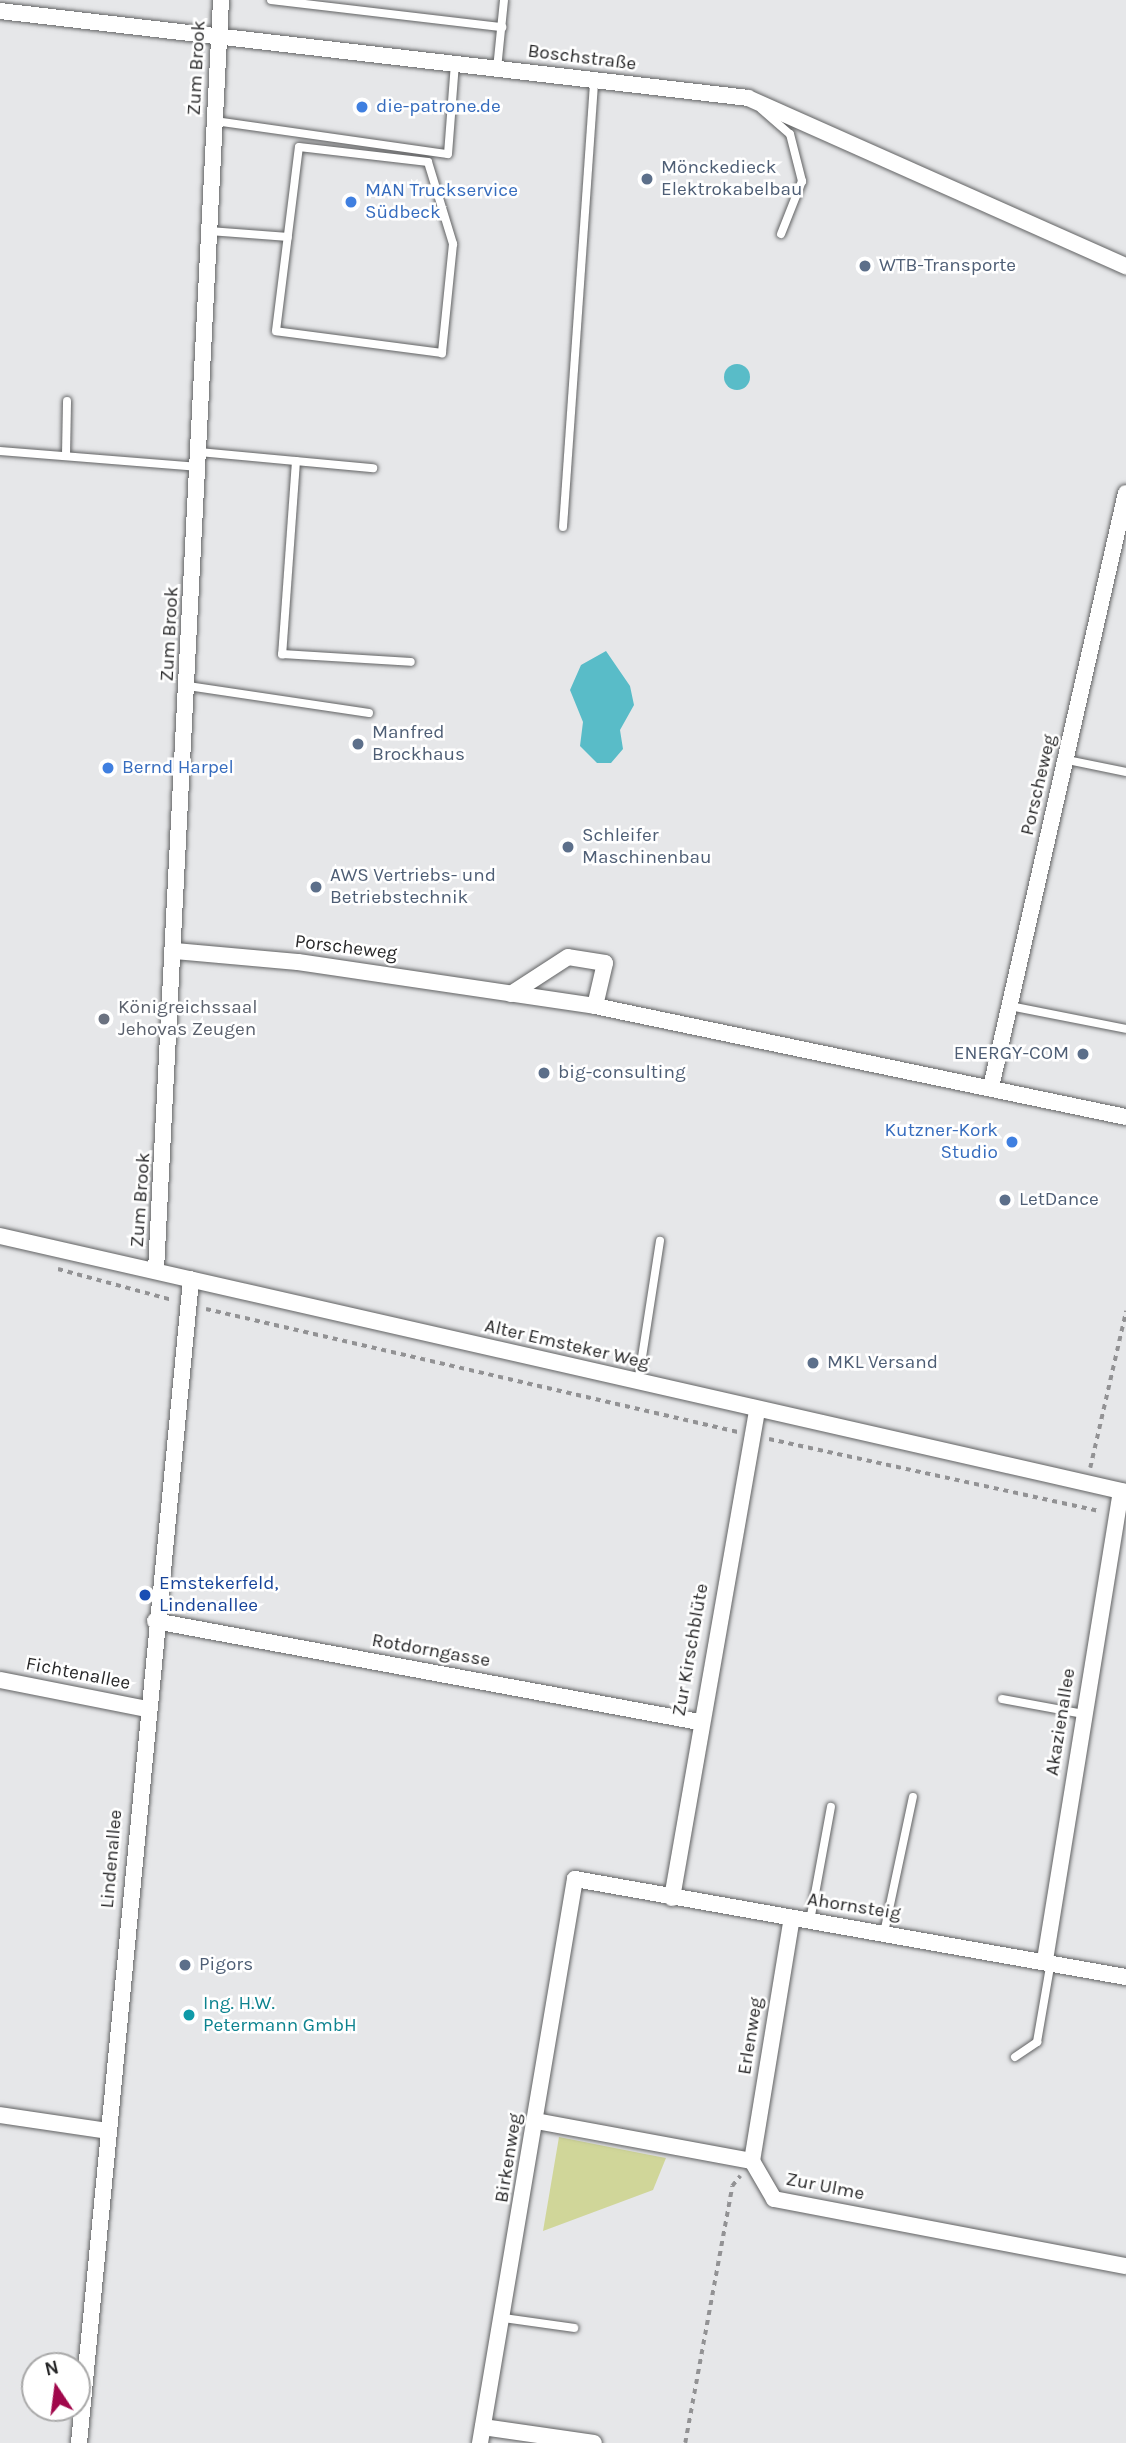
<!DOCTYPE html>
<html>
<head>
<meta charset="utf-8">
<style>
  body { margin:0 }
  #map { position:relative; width:1126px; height:2443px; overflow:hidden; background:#e6e7e9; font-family:Karla,sans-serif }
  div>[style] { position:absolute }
  .green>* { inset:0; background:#d0d699 }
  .water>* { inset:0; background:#59bcc8 }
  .round { border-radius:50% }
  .path>* { height:3.5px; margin-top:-1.75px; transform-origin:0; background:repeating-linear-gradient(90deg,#929294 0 5px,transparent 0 10px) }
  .roads { filter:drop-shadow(0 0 2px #616263) drop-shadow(0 0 2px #616263) }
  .lane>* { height:8px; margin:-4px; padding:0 4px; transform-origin:4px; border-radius:4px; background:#fff }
  .street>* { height:16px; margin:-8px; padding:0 8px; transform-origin:8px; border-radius:8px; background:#fff }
  .dots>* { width:19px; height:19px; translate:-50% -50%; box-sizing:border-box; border:4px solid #fff; border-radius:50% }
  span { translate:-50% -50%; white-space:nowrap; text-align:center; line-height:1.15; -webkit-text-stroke:5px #fff; paint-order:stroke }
  .street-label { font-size:19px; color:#272728 }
  .shop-label { font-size:19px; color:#366cbe }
  .left { translate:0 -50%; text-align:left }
  .right { translate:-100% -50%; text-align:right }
  .service-label { font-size:19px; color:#4e5e75 }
  .worship-label { font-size:19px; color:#5b616d }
  .transit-label { font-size:19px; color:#164399 }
  .culture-label { font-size:19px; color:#0d838f }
  .north { position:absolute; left:21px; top:2352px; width:70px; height:70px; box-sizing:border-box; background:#fff; border:2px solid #a9a9a9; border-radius:50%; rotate:347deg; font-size:19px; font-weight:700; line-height:28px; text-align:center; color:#272728 }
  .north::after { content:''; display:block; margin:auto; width:24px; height:32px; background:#a0084b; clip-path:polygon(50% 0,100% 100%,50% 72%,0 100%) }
</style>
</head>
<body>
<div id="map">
  <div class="green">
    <i style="clip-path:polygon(559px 2137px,645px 2154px,666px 2158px,653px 2190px,543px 2231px)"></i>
  </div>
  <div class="water">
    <i class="round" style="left:724px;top:364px;width:26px;height:26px"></i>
    <i style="clip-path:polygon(606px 651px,630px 686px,634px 705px,620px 730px,623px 749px,611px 763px,597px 763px,580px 746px,583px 722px,570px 690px,581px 665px)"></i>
  </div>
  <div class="path">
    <i style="left:58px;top:1269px;width:118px;rotate:15.2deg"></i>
    <i style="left:206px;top:1309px;width:546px;rotate:13.02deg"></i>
    <i style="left:769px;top:1439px;width:339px;rotate:12.3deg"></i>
    <i style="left:1090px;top:1468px;width:161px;rotate:-77.1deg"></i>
    <i style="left:685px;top:2443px;width:261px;rotate:-79.6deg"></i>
    <i style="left:732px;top:2186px;width:13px;rotate:-51deg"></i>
  </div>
  <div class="roads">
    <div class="lane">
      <i style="left:271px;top:0;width:233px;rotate:6.7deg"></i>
      <i style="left:497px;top:69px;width:69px;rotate:-84.2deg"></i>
      <i style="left:761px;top:109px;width:38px;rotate:41deg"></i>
      <i style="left:790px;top:134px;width:49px;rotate:75.7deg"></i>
      <i style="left:802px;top:181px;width:57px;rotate:111.6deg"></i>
      <i style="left:215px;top:121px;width:235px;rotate:8.1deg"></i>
      <i style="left:448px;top:154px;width:90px;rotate:-85.6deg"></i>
      <i style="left:299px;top:147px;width:130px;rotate:6.6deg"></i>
      <i style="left:428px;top:162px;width:86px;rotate:73deg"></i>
      <i style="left:453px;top:244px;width:110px;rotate:95.8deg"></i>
      <i style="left:442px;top:353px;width:167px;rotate:-172.5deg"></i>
      <i style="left:276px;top:331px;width:185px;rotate:-82.9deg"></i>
      <i style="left:210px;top:231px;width:78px;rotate:4.4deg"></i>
      <i style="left:0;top:451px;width:200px;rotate:4.6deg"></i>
      <i style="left:199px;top:452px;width:175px;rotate:5.3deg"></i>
      <i style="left:66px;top:455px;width:54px;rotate:-88.9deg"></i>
      <i style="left:296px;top:461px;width:194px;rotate:94.1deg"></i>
      <i style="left:282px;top:654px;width:129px;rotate:3.5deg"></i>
      <i style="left:563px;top:527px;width:448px;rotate:-86deg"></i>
      <i style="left:188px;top:686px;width:183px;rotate:8.5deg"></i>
      <i style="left:1067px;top:760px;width:60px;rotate:11.5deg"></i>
      <i style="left:1010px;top:1006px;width:118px;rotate:11.2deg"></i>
      <i style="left:638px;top:1383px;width:144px;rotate:-81.2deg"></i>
      <i style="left:1002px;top:1699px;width:83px;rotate:10.4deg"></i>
      <i style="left:810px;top:1921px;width:116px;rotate:-79.6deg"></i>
      <i style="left:884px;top:1933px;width:139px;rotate:-78deg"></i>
      <i style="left:1015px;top:2057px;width:27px;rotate:-34deg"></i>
      <i style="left:1037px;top:2042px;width:82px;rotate:-80.2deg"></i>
      <i style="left:504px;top:2318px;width:71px;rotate:8.1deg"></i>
    </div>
    <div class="street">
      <i style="left:0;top:11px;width:753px;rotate:6.63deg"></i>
      <i style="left:748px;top:98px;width:414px;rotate:24deg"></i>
      <i style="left:175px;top:951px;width:123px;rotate:5.1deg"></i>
      <i style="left:298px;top:962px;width:300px;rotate:8.4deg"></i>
      <i style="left:595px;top:1006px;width:44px;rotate:-76.9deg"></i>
      <i style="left:605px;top:963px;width:37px;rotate:-171deg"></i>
      <i style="left:568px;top:957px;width:68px;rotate:147deg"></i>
      <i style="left:595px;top:1006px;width:542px;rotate:11.81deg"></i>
      <i style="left:991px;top:1087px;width:609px;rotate:-77.2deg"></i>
      <i style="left:0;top:1236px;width:1155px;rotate:12.81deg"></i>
      <i style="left:156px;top:1270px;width:1272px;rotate:-87.07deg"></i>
      <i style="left:155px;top:1621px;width:553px;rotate:10.52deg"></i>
      <i style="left:0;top:1680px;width:150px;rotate:11.2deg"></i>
      <i style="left:672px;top:1898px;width:494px;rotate:-80.1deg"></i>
      <i style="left:1045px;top:1960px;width:475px;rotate:-80.8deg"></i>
      <i style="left:0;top:2115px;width:109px;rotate:8.4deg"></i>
      <i style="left:536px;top:2121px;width:220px;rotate:10.5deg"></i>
      <i style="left:752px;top:2161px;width:44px;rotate:59.9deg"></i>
      <i style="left:774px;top:2199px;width:358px;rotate:10.8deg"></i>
      <i style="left:752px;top:2161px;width:246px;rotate:-80.7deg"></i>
      <i style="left:483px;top:2427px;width:112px;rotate:8.2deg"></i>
      <i style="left:79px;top:2443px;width:1169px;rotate:-84.5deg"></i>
      <i style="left:480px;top:2443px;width:572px;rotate:-80.44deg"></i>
      <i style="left:575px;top:1879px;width:560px;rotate:10.09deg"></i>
    </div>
  </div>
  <div class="dots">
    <i style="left:362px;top:107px;background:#3f7fe0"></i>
    <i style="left:647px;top:179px;background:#5c6f8a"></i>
    <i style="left:351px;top:202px;background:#3f7fe0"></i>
    <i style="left:865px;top:266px;background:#5c6f8a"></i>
    <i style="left:358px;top:744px;background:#5c6f8a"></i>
    <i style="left:108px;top:768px;background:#3f7fe0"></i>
    <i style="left:568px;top:847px;background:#5c6f8a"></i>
    <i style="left:316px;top:887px;background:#5c6f8a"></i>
    <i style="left:104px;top:1019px;background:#6b7280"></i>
    <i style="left:1083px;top:1054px;background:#5c6f8a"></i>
    <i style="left:544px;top:1073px;background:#5c6f8a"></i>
    <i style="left:1012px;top:1142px;background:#3f7fe0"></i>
    <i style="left:1005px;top:1200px;background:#5c6f8a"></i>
    <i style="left:813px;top:1363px;background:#5c6f8a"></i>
    <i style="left:145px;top:1595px;background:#1a4fb4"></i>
    <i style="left:185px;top:1965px;background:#5c6f8a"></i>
    <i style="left:189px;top:2015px;background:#0f9aa8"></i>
  </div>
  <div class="street-label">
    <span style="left:582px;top:58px;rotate:7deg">Boschstraße</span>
    <span style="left:197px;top:68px;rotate:-87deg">Zum Brook</span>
    <span style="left:170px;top:634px;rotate:-87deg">Zum Brook</span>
    <span style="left:1039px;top:785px;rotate:-77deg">Porscheweg</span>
    <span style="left:346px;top:948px;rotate:7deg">Porscheweg</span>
    <span style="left:141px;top:1200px;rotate:-86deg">Zum Brook</span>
    <span style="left:567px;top:1345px;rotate:13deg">Alter Emsteker Weg</span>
    <span style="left:691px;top:1650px;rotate:-80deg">Zur Kirschblüte</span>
    <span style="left:431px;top:1651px;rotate:10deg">Rotdorngasse</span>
    <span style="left:78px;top:1674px;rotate:11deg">Fichtenallee</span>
    <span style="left:1061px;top:1722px;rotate:-81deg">Akazienallee</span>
    <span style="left:112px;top:1859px;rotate:-85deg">Lindenallee</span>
    <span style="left:854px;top:1907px;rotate:9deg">Ahornsteig</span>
    <span style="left:751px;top:2036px;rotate:-81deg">Erlenweg</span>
    <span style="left:509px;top:2158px;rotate:-81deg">Birkenweg</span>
    <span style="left:825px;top:2187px;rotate:11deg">Zur Ulme</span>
  </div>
  <div class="shop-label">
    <span class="left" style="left:376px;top:107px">die-patrone.de</span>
    <span class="left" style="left:365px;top:202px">MAN Truckservice<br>Südbeck</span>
    <span class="left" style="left:122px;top:768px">Bernd Harpel</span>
    <span class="right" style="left:998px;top:1142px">Kutzner-Kork<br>Studio</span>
  </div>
  <div class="service-label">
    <span class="left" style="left:661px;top:179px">Mönckedieck<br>Elektrokabelbau</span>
    <span class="left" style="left:879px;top:266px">WTB-Transporte</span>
    <span class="left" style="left:372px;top:744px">Manfred<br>Brockhaus</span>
    <span class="left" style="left:582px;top:847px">Schleifer<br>Maschinenbau</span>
    <span class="left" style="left:330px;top:887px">AWS Vertriebs- und<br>Betriebstechnik</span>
    <span class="right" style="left:1069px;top:1054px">ENERGY-COM</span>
    <span class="left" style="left:558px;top:1073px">big-consulting</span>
    <span class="left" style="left:1019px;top:1200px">LetDance</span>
    <span class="left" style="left:827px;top:1363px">MKL Versand</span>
    <span class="left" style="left:199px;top:1965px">Pigors</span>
  </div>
  <div class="worship-label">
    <span class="left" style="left:118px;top:1019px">Königreichssaal<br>Jehovas Zeugen</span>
  </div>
  <div class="transit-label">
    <span class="left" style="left:159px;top:1595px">Emstekerfeld,<br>Lindenallee</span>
  </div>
  <div class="culture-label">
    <span class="left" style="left:203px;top:2015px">Ing. H.W.<br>Petermann GmbH</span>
  </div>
  <div class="north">N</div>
</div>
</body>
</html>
